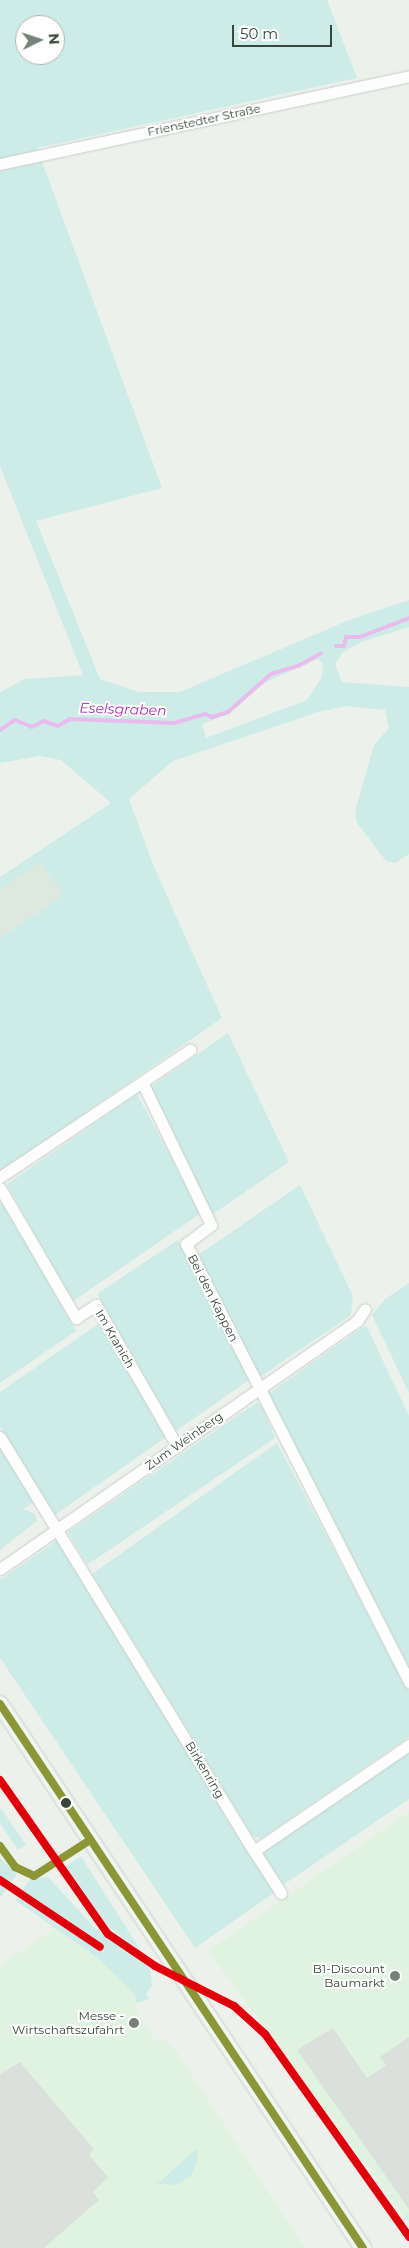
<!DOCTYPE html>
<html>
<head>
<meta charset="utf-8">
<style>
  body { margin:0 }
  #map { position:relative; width:409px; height:2248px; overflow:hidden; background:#ecf1ec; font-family:Montserrat,sans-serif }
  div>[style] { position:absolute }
  .residential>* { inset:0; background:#dde9df }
  .commercial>* { inset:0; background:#dff3e0 }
  .green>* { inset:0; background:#cdece8 }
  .parking>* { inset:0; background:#dbe0dc }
  .stream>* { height:4px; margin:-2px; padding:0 2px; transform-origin:2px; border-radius:2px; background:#e8bdee }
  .roads { filter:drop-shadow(0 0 1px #c9cfca) drop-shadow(0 0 1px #c9cfca) }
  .street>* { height:11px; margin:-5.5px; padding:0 5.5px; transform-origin:5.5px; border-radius:5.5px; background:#fcfdfc }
  .secondary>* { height:16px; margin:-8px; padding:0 8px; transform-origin:8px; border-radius:8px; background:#eff6f1 }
  .bus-1>* { height:8px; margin:-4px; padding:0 4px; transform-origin:4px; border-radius:4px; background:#8d9637 }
  .tram-1>* { height:8px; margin:-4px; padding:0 4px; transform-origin:4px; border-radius:4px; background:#e3000b }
  .dots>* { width:14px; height:14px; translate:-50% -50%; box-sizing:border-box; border:2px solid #fff; border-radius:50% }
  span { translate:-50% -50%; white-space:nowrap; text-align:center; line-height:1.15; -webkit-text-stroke:4px #fff; paint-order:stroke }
  .street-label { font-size:12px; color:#374739 }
  .poi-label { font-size:12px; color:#374739 }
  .right { translate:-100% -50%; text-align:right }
  .water-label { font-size:14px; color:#a632b2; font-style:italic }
  .north { position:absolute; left:15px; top:15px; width:50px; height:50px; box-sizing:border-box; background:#fff; border:1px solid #afb5b0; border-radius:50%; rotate:86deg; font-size:14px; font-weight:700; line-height:20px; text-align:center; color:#374739 }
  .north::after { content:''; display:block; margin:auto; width:18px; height:22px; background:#768278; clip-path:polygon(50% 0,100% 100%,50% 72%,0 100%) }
  .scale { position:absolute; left:232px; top:25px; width:100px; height:22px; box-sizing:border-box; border:2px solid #374739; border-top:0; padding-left:6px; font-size:15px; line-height:18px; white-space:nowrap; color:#374739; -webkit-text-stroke:4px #fff; paint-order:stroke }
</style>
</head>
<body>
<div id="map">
  <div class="residential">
    <i style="clip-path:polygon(40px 862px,63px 895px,0 938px,0 890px)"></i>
  </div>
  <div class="commercial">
    <i style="clip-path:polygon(409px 1812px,409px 2223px,208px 1951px)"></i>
    <i style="clip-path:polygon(55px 1929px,96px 1957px,135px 1994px,138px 2015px,156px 2042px,162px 2038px,174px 2048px,305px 2248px,0 2248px,0 1965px)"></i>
  </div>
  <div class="green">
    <i style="clip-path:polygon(evenodd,0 0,327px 0,357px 78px,37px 148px,162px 488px,36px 521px,100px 679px,139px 692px,180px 692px,349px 620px,409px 600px,409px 627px,361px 642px,342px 653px,335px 664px,342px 682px,409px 687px,409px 854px,395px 863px,386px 861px,357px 823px,355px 811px,374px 745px,389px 728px,385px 710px,346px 706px,318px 712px,173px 761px,129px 799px,154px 867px,222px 1018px,0 1172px,0 938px,63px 895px,40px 862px,0 890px,0 877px,111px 803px,61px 760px,39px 756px,0 763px,0 692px,25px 679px,83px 675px,0 466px,0 0,25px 25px,55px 25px,55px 55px,25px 55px,25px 25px,0 0,318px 659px,323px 663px,322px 677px,307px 700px,206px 738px,202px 724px,229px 714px,264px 683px,318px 659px)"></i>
    <i style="clip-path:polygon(228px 1033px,289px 1162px,213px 1214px,149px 1088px)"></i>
    <i style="clip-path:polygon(137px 1094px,201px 1213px,72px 1302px,7px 1184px)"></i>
    <i style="clip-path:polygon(300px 1185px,353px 1296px,351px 1315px,260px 1377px,198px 1255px)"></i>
    <i style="clip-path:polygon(0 1199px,76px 1331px,0 1383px)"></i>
    <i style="clip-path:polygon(178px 1240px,249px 1380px,176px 1431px,97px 1294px)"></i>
    <i style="clip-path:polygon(409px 1283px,409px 1393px,372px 1315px,385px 1299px)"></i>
    <i style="clip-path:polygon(101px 1322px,166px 1437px,55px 1515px,0 1427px,0 1392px)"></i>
    <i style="clip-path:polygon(363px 1327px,367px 1327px,409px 1416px,409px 1668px,268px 1394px)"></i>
    <i style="clip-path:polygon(256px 1403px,261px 1404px,275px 1438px,87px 1565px,68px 1532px)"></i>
    <i style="clip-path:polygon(277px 1443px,409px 1691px,409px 1737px,262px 1838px,253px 1837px,92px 1574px)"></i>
    <i style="clip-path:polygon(0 1448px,34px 1502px,23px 1509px,35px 1514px,37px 1521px,0 1550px)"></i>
    <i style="clip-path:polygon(59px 1539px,275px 1892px,195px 1948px,0 1658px,0 1580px)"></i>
    <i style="clip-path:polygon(409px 1751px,409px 1799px,283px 1885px,264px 1855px,266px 1848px)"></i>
    <i style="clip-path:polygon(0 1807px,26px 1845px,18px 1850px,0 1823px)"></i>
    <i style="clip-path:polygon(81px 1856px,122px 1921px,143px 1955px,106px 1924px,63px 1868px)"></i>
    <i style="clip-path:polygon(0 1858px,17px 1874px,0 1898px)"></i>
    <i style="clip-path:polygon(48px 1877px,94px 1927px,150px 1967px,152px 1986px,146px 1994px,150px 1999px,136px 2003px,135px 1994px,96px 1957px,15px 1900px,30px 1879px)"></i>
    <i style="clip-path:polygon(196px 2149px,198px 2159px,192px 2175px,177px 2185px,157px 2184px)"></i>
  </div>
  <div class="parking">
    <i style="clip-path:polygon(333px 2028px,367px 2078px,386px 2065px,380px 2057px,409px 2037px,409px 2209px,297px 2050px)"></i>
    <i style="clip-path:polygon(20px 2062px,94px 2149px,89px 2155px,108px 2177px,93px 2192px,99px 2200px,44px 2248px,0 2248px,0 2074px)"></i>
  </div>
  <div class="stream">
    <i style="left:336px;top:646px;width:8px"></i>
    <i style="left:344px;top:646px;width:9px;rotate:-77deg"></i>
    <i style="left:346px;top:637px;width:14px"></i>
    <i style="left:360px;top:637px;width:53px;rotate:-21.2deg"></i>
    <i style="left:0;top:730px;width:18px;rotate:-34deg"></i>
    <i style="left:15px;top:720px;width:18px;rotate:22deg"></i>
    <i style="left:32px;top:727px;width:13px;rotate:-27deg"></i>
    <i style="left:44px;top:721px;width:15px;rotate:20deg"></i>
    <i style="left:58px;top:726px;width:14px;rotate:-30deg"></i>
    <i style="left:70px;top:719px;width:104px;rotate:2.2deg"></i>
    <i style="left:174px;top:723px;width:32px;rotate:-16deg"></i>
    <i style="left:205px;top:714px;width:8px;rotate:23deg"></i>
    <i style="left:212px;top:717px;width:17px;rotate:-17deg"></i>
    <i style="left:228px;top:712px;width:57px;rotate:-41.5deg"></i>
    <i style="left:271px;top:674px;width:28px;rotate:-17deg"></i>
    <i style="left:298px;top:666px;width:26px;rotate:-29deg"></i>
  </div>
  <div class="roads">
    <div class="street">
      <i style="left:0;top:164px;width:418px;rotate:-12.1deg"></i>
      <i style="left:142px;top:1082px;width:159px;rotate:64.2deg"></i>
      <i style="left:211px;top:1225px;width:31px;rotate:143deg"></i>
      <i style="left:186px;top:1244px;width:492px;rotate:63deg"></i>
      <i style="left:0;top:1177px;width:229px;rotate:-33.8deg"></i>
      <i style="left:0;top:1188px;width:151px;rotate:59.7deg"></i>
      <i style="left:76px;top:1318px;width:24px;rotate:-33deg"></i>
      <i style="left:96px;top:1305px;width:163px;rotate:60.1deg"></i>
      <i style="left:0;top:1437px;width:486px;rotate:58.5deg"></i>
      <i style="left:254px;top:1851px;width:188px;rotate:-34.4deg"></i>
      <i style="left:0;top:1569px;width:435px;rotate:-34.8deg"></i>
      <i style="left:357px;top:1321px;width:14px;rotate:-56deg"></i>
      <i style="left:254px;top:1851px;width:50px;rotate:57.3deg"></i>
    </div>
    <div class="secondary">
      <i style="left:0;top:1704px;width:654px;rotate:56.29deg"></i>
    </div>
  </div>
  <div class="bus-1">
    <i style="left:0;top:1704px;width:654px;rotate:56.29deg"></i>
    <i style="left:0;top:1846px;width:26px;rotate:54deg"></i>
    <i style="left:15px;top:1867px;width:21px;rotate:25deg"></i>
    <i style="left:34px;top:1876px;width:67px;rotate:-32.7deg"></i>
  </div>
  <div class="tram-1">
    <i style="left:0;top:1780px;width:188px;rotate:55deg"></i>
    <i style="left:108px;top:1934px;width:57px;rotate:34.2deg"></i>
    <i style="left:155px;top:1966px;width:89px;rotate:26.9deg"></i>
    <i style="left:234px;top:2006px;width:42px;rotate:42.1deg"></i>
    <i style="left:265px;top:2034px;width:249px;rotate:54.6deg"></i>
    <i style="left:0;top:1880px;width:120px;rotate:33.8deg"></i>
  </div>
  <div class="dots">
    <i style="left:66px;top:1803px;background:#374739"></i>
    <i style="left:395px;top:1976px;background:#768278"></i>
    <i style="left:134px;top:2023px;background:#768278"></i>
  </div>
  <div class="street-label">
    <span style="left:204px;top:120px;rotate:-12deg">Frienstedter Straße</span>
    <span style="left:213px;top:1298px;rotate:63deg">Bei den Kappen</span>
    <span style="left:115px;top:1339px;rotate:60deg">Im Kranich</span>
    <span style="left:184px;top:1441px;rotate:-35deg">Zum Weinberg</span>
    <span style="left:205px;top:1770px;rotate:59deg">Birkenring</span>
  </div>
  <div class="poi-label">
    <span class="right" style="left:385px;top:1976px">B1-Discount<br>Baumarkt</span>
    <span class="right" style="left:124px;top:2023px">Messe -<br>Wirtschaftszufahrt</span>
  </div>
  <div class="water-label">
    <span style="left:123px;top:709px;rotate:2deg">Eselsgraben</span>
  </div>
  <div class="north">N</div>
  <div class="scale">50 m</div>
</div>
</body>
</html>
